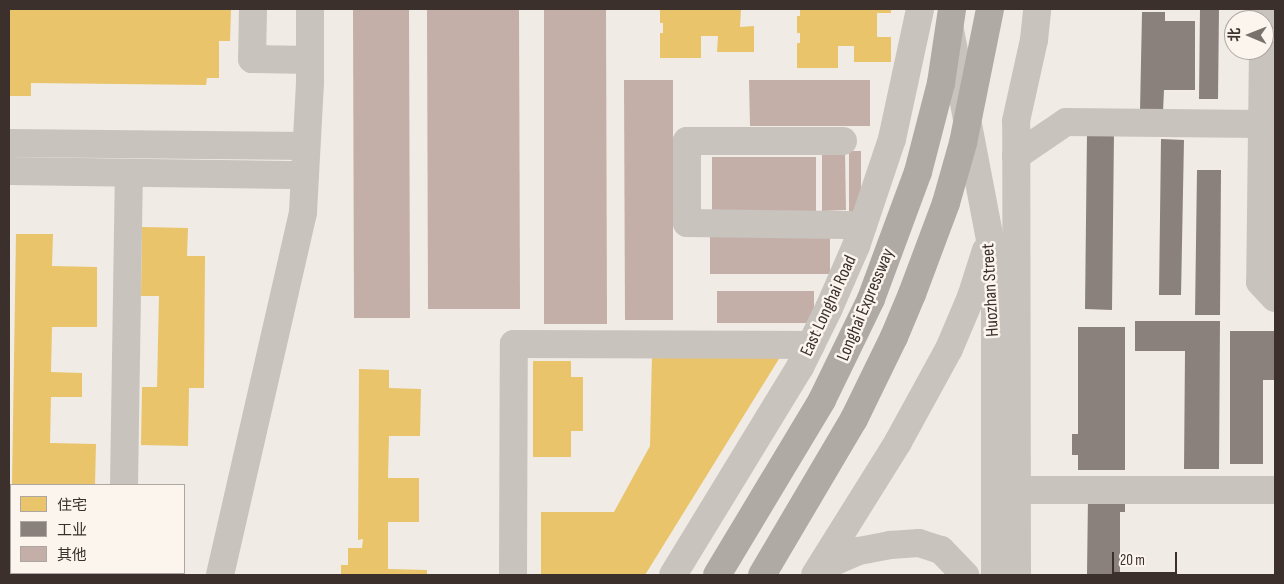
<!DOCTYPE html>
<html>
<head>
<meta charset="utf-8">
<style>
  body { margin:0 }
  #map { position:relative; width:1284px; height:584px; overflow:hidden; background:#f0ebe5; font-family:"Sofia Sans Condensed","Noto Sans SC",sans-serif }
  div>[style] { position:absolute }
  .homes>* { inset:0; background:#e9c46a }
  .industry>* { inset:0; background:#8a817c }
  .building>* { inset:0; background:#c3afa7 }
  .minor>* { height:28px; margin:-14px; padding:0 14px; transform-origin:14px; border-radius:14px; background:#c9c3be }
  .highway-bridge>* { height:28px; margin:-14px; padding:0 14px; transform-origin:14px; border-radius:14px; background:#afaaa4 }
  span { translate:-50% -50%; white-space:nowrap; text-align:center; line-height:1.15; -webkit-text-stroke:5px #fbf5ee; paint-order:stroke }
  .street-label { font-size:18px; color:#3b302b }
  .frame { position:absolute; inset:0; border:10px solid #3b302b; pointer-events:none }
  .legend { position:absolute; left:10px; top:484px; width:175px; height:90px; box-sizing:border-box; background:#fbf5ee; border:1px solid #aea6a0; margin:0; padding:6px 9px; list-style:none; font-size:15px; color:#3b302b }
  .legend li { display:flex; align-items:center; gap:10px; height:25px }
  .legend b { width:25px; border:1px solid #aea6a0 }
  .north { position:absolute; left:1224px; top:10px; width:50px; height:50px; box-sizing:border-box; background:#fbf5ee; border:1px solid #aea6a0; border-radius:50%; rotate:271deg; font-size:14px; font-weight:700; line-height:20px; text-align:center; color:#3b302b }
  .north::after { content:''; display:block; margin:auto; width:18px; height:22px; background:#7a716c; clip-path:polygon(50% 0,100% 100%,50% 72%,0 100%) }
  .scale { position:absolute; left:1112px; top:552px; width:65px; height:22px; box-sizing:border-box; border:2px solid #3b302b; border-top:0; padding-left:6px; font-size:15px; line-height:18px; white-space:nowrap; color:#3b302b; -webkit-text-stroke:4px #fbf5ee; paint-order:stroke }
</style>
</head>
<body>
<div id="map">
  <div class="homes">
    <i style="clip-path:polygon(9px 9px,231px 9px,230px 41px,219px 41px,219px 78px,207px 78px,206px 85px,31px 83px,31px 96px,9px 96px)"></i>
    <i style="clip-path:polygon(660px 9px,741px 9px,740px 27px,754px 26px,754px 52px,717px 52px,718px 36px,701px 36px,701px 58px,660px 58px,660px 33px,663px 33px,663px 23px,660px 23px)"></i>
    <i style="clip-path:polygon(800px 9px,891px 9px,891px 13px,877px 13px,877px 37px,891px 37px,891px 62px,854px 62px,854px 46px,838px 46px,838px 68px,797px 68px,797px 43px,800px 43px,800px 33px,797px 33px,797px 16px,800px 16px)"></i>
    <i style="clip-path:polygon(142px 227px,188px 228px,187px 256px,205px 256px,204px 388px,189px 388px,188px 446px,141px 445px,142px 387px,157px 387px,159px 296px,141px 296px)"></i>
    <i style="clip-path:polygon(16px 234px,53px 234px,52px 266px,97px 267px,97px 327px,52px 327px,51px 372px,82px 373px,82px 397px,51px 397px,50px 443px,96px 444px,95px 485px,12px 485px)"></i>
    <i style="clip-path:polygon(652px 353px,782px 354px,645px 575px,541px 575px,541px 512px,614px 512px,650px 446px)"></i>
    <i style="clip-path:polygon(533px 361px,571px 361px,571px 377px,583px 377px,583px 431px,571px 431px,571px 457px,533px 457px)"></i>
    <i style="clip-path:polygon(359px 369px,389px 370px,389px 388px,421px 389px,420px 436px,389px 436px,388px 478px,419px 478px,419px 522px,388px 522px,388px 569px,427px 570px,427px 575px,341px 575px,341px 565px,348px 565px,348px 548px,362px 548px,363px 539px,358px 540px)"></i>
    <i style="clip-path:polygon(26px 573px,84px 573px,84px 575px,25px 575px)"></i>
  </div>
  <div class="industry">
    <i style="clip-path:polygon(1200px 9px,1219px 9px,1218px 99px,1199px 99px)"></i>
    <i style="clip-path:polygon(1142px 12px,1165px 12px,1165px 21px,1195px 21px,1195px 90px,1164px 90px,1163px 112px,1140px 111px)"></i>
    <i style="clip-path:polygon(1087px 133px,1114px 133px,1112px 310px,1085px 309px)"></i>
    <i style="clip-path:polygon(1161px 139px,1184px 140px,1181px 295px,1159px 295px)"></i>
    <i style="clip-path:polygon(1197px 170px,1221px 170px,1220px 315px,1195px 315px)"></i>
    <i style="clip-path:polygon(1135px 321px,1220px 321px,1219px 469px,1184px 469px,1185px 351px,1135px 351px)"></i>
    <i style="clip-path:polygon(1078px 327px,1125px 327px,1125px 470px,1078px 470px,1078px 455px,1072px 455px,1072px 434px,1078px 434px)"></i>
    <i style="clip-path:polygon(1230px 331px,1275px 331px,1275px 380px,1263px 380px,1263px 464px,1230px 464px)"></i>
    <i style="clip-path:polygon(1088px 496px,1125px 496px,1125px 512px,1120px 512px,1120px 575px,1087px 575px)"></i>
  </div>
  <div class="building">
    <i style="clip-path:polygon(353px 9px,409px 9px,410px 318px,354px 318px)"></i>
    <i style="clip-path:polygon(427px 9px,519px 9px,520px 309px,428px 309px)"></i>
    <i style="clip-path:polygon(544px 9px,606px 9px,607px 324px,544px 324px)"></i>
    <i style="clip-path:polygon(624px 80px,673px 80px,673px 320px,625px 320px)"></i>
    <i style="clip-path:polygon(749px 80px,870px 80px,870px 126px,750px 126px)"></i>
    <i style="clip-path:polygon(849px 151px,861px 151px,861px 212px,849px 213px)"></i>
    <i style="clip-path:polygon(822px 152px,845px 152px,846px 210px,822px 211px)"></i>
    <i style="clip-path:polygon(712px 157px,816px 157px,816px 211px,712px 211px)"></i>
    <i style="clip-path:polygon(710px 233px,830px 233px,830px 274px,710px 274px)"></i>
    <i style="clip-path:polygon(717px 291px,814px 291px,814px 323px,717px 323px)"></i>
  </div>
  <div class="minor">
    <i style="left:253px;top:9px;width:50px;rotate:91.1deg"></i>
    <i style="left:252px;top:59px;width:58px;rotate:1deg"></i>
    <i style="left:1263px;top:20px;width:11px;rotate:-85deg"></i>
    <i style="left:950px;top:30px;width:213px;rotate:79.2deg"></i>
    <i style="left:990px;top:239px;width:52px;rotate:84.5deg"></i>
    <i style="left:995px;top:291px;width:284px;rotate:90deg"></i>
    <i style="left:1263px;top:50px;width:232px;rotate:90.7deg"></i>
    <i style="left:1260px;top:282px;width:22px;rotate:47deg"></i>
    <i style="left:843px;top:141px;width:156px;rotate:180deg"></i>
    <i style="left:687px;top:141px;width:82px;rotate:90deg"></i>
    <i style="left:687px;top:223px;width:176px;rotate:0.7deg"></i>
    <i style="left:9px;top:143px;width:297px;rotate:0.6deg"></i>
    <i style="left:1016px;top:156px;width:60px;rotate:-34.2deg"></i>
    <i style="left:1066px;top:122px;width:196px;rotate:0.6deg"></i>
    <i style="left:9px;top:171px;width:296px;rotate:0.8deg"></i>
    <i style="left:124px;top:485px;width:312px;rotate:-89.1deg"></i>
    <i style="left:1016px;top:490px;width:259px"></i>
    <i style="left:820px;top:568px;width:43px;rotate:-23.6deg"></i>
    <i style="left:859px;top:551px;width:32px;rotate:-11deg"></i>
    <i style="left:890px;top:545px;width:29px;rotate:-4deg"></i>
    <i style="left:919px;top:543px;width:23px;rotate:18deg"></i>
    <i style="left:941px;top:550px;width:35px;rotate:46deg"></i>
    <i style="left:123px;top:575px;width:2px;rotate:-90deg"></i>
    <i style="left:220px;top:575px;width:372px;rotate:-77.1deg"></i>
    <i style="left:303px;top:212px;width:130px;rotate:-86.9deg"></i>
    <i style="left:310px;top:82px;width:73px;rotate:-90deg"></i>
    <i style="left:513px;top:575px;width:231px;rotate:-89.8deg"></i>
    <i style="left:514px;top:344px;width:297px;rotate:0.2deg"></i>
    <i style="left:673px;top:575px;width:244px;rotate:-58.6deg"></i>
    <i style="left:800px;top:367px;width:66px;rotate:-63.8deg"></i>
    <i style="left:829px;top:308px;width:68px;rotate:-66.5deg"></i>
    <i style="left:856px;top:246px;width:113px;rotate:-71.4deg"></i>
    <i style="left:892px;top:139px;width:133px;rotate:-77.8deg"></i>
    <i style="left:815px;top:575px;width:157px;rotate:-58deg"></i>
    <i style="left:898px;top:442px;width:106px;rotate:-61.3deg"></i>
    <i style="left:949px;top:349px;width:56px;rotate:-67.1deg"></i>
    <i style="left:971px;top:297px;width:49px;rotate:-72.3deg"></i>
    <i style="left:1017px;top:575px;width:454px;rotate:-90.1deg"></i>
    <i style="left:1016px;top:121px;width:83px;rotate:-77.5deg"></i>
    <i style="left:1034px;top:40px;width:31px;rotate:-84deg"></i>
  </div>
  <div class="highway-bridge">
    <i style="left:717px;top:575px;width:204px;rotate:-59deg"></i>
    <i style="left:822px;top:400px;width:112px;rotate:-64.1deg"></i>
    <i style="left:871px;top:299px;width:135px;rotate:-69.7deg"></i>
    <i style="left:918px;top:172px;width:92px;rotate:-75.5deg"></i>
    <i style="left:941px;top:83px;width:75px;rotate:-81.5deg"></i>
    <i style="left:762px;top:575px;width:181px;rotate:-59.5deg"></i>
    <i style="left:854px;top:419px;width:91px;rotate:-64deg"></i>
    <i style="left:894px;top:337px;width:47px;rotate:-67.3deg"></i>
    <i style="left:912px;top:294px;width:97px;rotate:-69.5deg"></i>
    <i style="left:946px;top:203px;width:62px;rotate:-74.2deg"></i>
    <i style="left:963px;top:143px;width:137px;rotate:-78.6deg"></i>
  </div>
  <div class="street-label">
    <span style="left:991px;top:290px;rotate:-93deg">Huozhan Street</span>
    <span style="left:866px;top:305px;rotate:-67deg">Longhai Expressway</span>
    <span style="left:829px;top:306px;rotate:-65deg">East Longhai Road</span>
  </div>
  <div class="frame"></div>
  <ul class="legend">
  <li><b style="height:14px;background:#e9c46a"></b>住宅</li>
  <li><b style="height:14px;background:#8a817c"></b>工业</li>
  <li><b style="height:14px;background:#c3afa7"></b>其他</li>
  </ul>
  <div class="north">北</div>
  <div class="scale">20 m</div>
</div>
</body>
</html>
